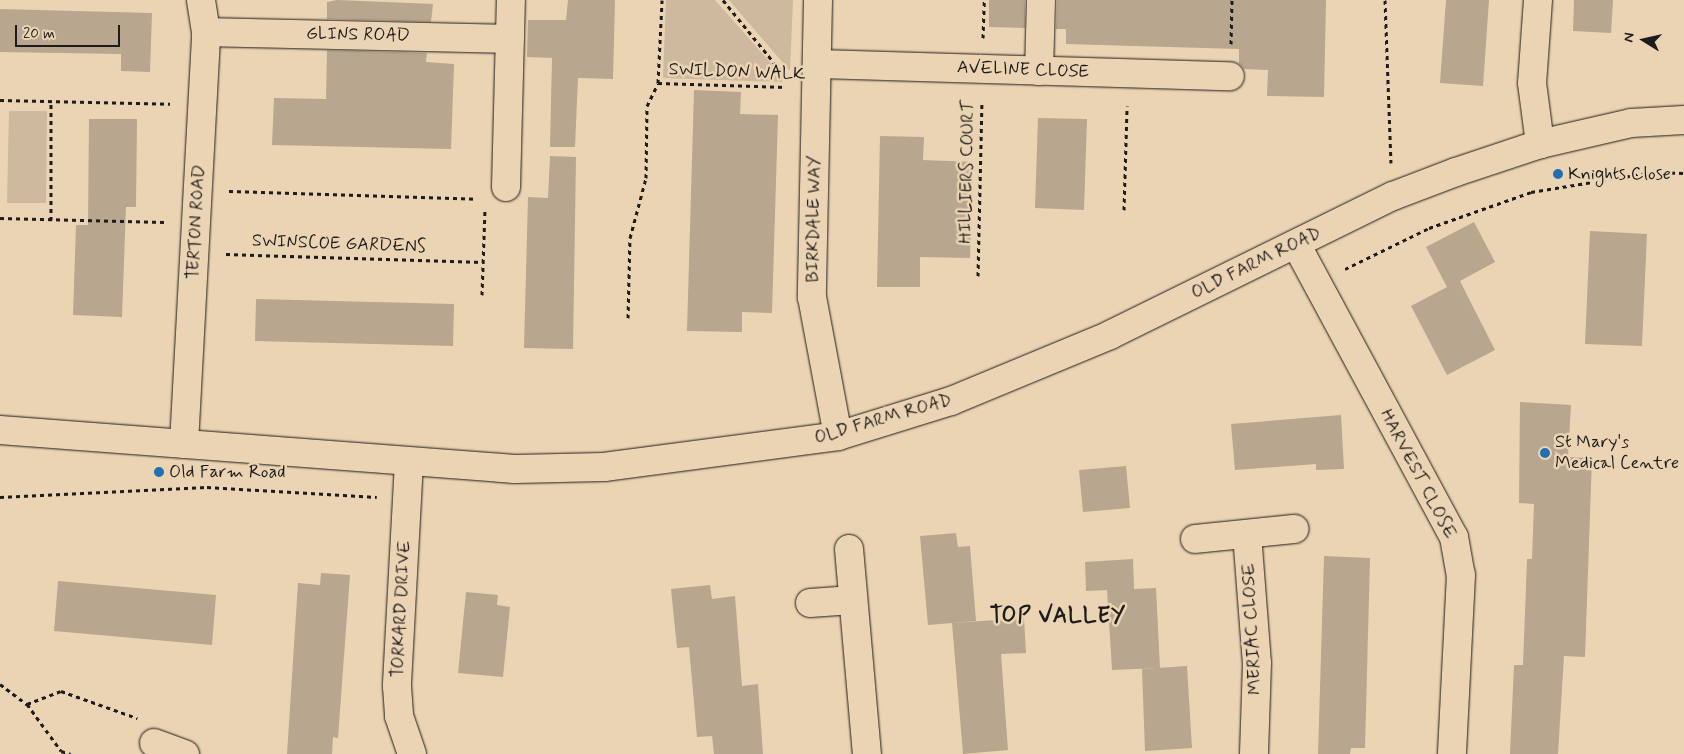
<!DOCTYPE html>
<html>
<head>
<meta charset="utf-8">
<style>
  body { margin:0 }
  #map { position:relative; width:1684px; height:754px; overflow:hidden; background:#ebd4b3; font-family:Mynerve,sans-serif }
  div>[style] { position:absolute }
  .green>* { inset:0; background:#cdb99d }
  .building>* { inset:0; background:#b8a68e }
  .path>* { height:3px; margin-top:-1.5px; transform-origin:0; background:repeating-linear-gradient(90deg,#1c1c1c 0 4px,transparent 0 8px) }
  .roads { filter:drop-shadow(0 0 1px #1c1c1c) drop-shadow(0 0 1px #1c1c1c) }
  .minor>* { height:28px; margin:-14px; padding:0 14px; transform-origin:14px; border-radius:14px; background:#ebd4b3 }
  .dots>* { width:14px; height:14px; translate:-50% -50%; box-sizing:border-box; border:2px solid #ebd4b3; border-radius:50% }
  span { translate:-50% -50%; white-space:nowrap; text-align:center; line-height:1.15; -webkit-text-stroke:5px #ebd4b3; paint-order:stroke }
  .street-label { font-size:18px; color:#1c1c1c }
  .poi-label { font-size:18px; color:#1c1c1c }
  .left { translate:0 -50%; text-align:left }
  .district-label { font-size:22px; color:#1c1c1c; font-weight:700; letter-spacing:1px }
  .north { position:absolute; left:1619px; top:15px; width:50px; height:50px; -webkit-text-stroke:4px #ebd4b3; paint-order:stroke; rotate:280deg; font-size:14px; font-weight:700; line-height:20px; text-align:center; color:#1c1c1c }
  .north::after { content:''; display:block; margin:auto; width:18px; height:22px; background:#1c1c1c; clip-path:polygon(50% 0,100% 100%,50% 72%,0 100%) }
  .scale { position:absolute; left:15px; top:25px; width:105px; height:22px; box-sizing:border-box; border:2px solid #1c1c1c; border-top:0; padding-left:6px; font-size:15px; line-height:18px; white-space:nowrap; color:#1c1c1c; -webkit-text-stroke:4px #ebd4b3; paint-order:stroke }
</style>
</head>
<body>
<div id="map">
  <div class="green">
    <i style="clip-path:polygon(666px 0,715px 0,782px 76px,782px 82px,663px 78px)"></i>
    <i style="clip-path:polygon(729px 0,793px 0,790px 71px)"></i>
    <i style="clip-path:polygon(9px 111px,47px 111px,46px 203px,7px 203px)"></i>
  </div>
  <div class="building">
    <i style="clip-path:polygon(337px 0,433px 4px,431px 22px,327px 19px,327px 2px)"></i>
    <i style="clip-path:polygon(568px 0,615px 0,613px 79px,578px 78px,575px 147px,550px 147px,552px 58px,527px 57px,528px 20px,566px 20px)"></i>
    <i style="clip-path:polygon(989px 0,1025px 0,1025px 28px,989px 27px)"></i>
    <i style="clip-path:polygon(1057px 0,1326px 0,1324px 97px,1267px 96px,1268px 70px,1244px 69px,1239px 63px,1239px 49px,1066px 44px,1066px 29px,1056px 29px)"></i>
    <i style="clip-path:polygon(1446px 0,1489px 0,1483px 86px,1440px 83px)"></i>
    <i style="clip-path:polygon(1574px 0,1613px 0,1611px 33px,1573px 31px)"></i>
    <i style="clip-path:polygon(0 9px,152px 13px,150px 72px,121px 71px,121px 54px,0 52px)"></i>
    <i style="clip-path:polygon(327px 50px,427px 53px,426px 62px,454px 64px,451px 149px,272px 145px,274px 98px,326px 99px)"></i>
    <i style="clip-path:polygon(694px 90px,741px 92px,740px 114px,778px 115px,772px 313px,742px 312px,742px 332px,687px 331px)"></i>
    <i style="clip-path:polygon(1038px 118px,1087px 119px,1084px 210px,1035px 208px)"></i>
    <i style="clip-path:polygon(89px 119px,137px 119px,136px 207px,126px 207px,122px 317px,73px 315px,76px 225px,88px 225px)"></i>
    <i style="clip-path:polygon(880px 136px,924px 137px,923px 160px,973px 162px,970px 258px,920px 257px,920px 287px,877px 287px)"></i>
    <i style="clip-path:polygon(550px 156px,576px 157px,573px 349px,524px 348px,528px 197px,548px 198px)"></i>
    <i style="clip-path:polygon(1474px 222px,1495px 262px,1460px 281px,1495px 350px,1447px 375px,1411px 306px,1447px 287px,1426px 247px)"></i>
    <i style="clip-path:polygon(1590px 231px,1647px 234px,1642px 346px,1585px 344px)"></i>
    <i style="clip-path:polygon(256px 299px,454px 304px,453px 346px,255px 341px)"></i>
    <i style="clip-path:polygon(1520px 402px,1571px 405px,1568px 457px,1592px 458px,1585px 657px,1564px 656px,1558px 754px,1510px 754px,1514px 665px,1523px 665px,1527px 559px,1532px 559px,1534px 504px,1519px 503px)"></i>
    <i style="clip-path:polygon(1341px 415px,1344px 469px,1316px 470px,1316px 464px,1235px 470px,1231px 424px)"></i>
    <i style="clip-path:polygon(1126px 466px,1130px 508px,1083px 512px,1079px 470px)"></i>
    <i style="clip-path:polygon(956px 533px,958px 547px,970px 546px,976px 621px,928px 625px,920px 536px)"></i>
    <i style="clip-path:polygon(1324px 556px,1370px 558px,1365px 748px,1351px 748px,1350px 754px,1318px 754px)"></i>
    <i style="clip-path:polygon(1133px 559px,1134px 589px,1156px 588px,1160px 668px,1112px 670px,1107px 590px,1086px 591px,1085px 562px)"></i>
    <i style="clip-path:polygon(321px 573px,350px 575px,338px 738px,333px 737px,332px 754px,287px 754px,298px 583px,320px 585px)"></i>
    <i style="clip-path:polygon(58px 581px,216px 595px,212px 645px,54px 631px)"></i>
    <i style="clip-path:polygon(710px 585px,712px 599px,735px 596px,742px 686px,758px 684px,763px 754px,714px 754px,712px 736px,697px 737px,689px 647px,677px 648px,671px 589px)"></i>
    <i style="clip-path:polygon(466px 592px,498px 595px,497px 605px,510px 607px,503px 677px,458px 673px)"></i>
    <i style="clip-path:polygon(1024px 618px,1026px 653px,1001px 654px,1008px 750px,963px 754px,952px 623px)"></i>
    <i style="clip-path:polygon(1187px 666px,1192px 748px,1145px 751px,1142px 669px)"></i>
  </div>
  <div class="path">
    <i style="left:723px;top:0;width:97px;rotate:50.9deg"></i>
    <i style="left:1385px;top:0;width:163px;rotate:87.9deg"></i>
    <i style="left:983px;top:38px;width:38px;rotate:-88deg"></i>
    <i style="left:1231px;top:44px;width:44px;rotate:-88.7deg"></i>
    <i style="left:658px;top:83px;width:128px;rotate:1.8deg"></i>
    <i style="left:0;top:100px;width:170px;rotate:1.3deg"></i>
    <i style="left:229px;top:191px;width:248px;rotate:1.8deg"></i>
    <i style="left:1124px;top:210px;width:104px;rotate:-88.3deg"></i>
    <i style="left:0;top:218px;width:164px;rotate:1.4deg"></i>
    <i style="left:51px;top:220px;width:118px;rotate:-90deg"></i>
    <i style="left:226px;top:254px;width:257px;rotate:1.8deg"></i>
    <i style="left:1345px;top:269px;width:93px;rotate:-26deg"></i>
    <i style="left:1429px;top:228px;width:108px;rotate:-19.4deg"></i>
    <i style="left:1531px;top:192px;width:126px;rotate:-9.2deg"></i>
    <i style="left:1655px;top:172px;width:29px;rotate:2deg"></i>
    <i style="left:978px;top:276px;width:175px;rotate:-88.7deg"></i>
    <i style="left:482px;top:295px;width:84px;rotate:-88deg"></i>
    <i style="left:628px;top:318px;width:80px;rotate:-88.6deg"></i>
    <i style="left:630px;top:238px;width:62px;rotate:-75.1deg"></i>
    <i style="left:646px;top:178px;width:72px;rotate:-89.2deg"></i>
    <i style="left:647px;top:106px;width:25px;rotate:-64deg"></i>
    <i style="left:658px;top:83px;width:83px;rotate:-87.2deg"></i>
    <i style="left:0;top:497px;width:207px;rotate:-2.8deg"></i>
    <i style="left:207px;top:487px;width:170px;rotate:3.4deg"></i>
    <i style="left:0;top:684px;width:34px;rotate:37deg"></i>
    <i style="left:27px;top:704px;width:58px;rotate:54.1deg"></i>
    <i style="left:61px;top:751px;width:10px;rotate:17deg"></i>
    <i style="left:27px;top:704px;width:36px;rotate:-21deg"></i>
    <i style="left:61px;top:691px;width:81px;rotate:19.6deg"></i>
  </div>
  <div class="roads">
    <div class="minor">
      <i style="left:818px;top:0;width:297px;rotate:91.2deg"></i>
      <i style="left:812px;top:297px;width:141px;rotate:79.4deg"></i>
      <i style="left:1538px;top:0;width:83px;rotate:94.1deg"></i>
      <i style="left:1532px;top:83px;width:62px;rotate:82.5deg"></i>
      <i style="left:206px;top:32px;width:304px;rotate:1.3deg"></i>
      <i style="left:817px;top:64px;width:413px;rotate:1.7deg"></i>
      <i style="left:1039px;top:71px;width:71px;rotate:-88.4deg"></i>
      <i style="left:506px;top:187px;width:187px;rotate:-88.5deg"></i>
      <i style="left:1296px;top:244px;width:333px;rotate:61.7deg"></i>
      <i style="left:1454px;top:537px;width:39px;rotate:80deg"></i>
      <i style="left:1461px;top:575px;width:179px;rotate:92.9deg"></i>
      <i style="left:0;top:430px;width:516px;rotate:4.33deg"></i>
      <i style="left:515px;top:469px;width:89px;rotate:-1.3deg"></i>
      <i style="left:604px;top:467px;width:236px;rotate:-7.5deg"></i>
      <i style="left:838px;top:436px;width:118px;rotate:-17.2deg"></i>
      <i style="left:951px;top:401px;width:172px;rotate:-22.5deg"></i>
      <i style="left:1110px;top:335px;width:315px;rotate:-26.2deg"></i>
      <i style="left:1393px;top:196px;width:67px;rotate:-20.9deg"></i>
      <i style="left:1456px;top:172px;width:89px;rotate:-18.4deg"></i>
      <i style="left:1540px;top:144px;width:93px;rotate:-13deg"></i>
      <i style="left:1631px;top:123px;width:53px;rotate:-3.2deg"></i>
      <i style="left:184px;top:444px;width:413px;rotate:-86.9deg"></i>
      <i style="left:206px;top:32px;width:32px;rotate:-99deg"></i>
      <i style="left:409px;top:462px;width:224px;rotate:93.1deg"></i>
      <i style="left:397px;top:686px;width:30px;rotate:86deg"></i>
      <i style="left:399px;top:716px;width:40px;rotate:71.1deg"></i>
      <i style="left:1247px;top:534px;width:129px;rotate:85.6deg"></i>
      <i style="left:1257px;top:663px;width:91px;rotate:91.9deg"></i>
      <i style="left:1195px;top:539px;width:100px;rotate:-5.8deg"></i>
      <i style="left:849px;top:549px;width:206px;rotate:85deg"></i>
      <i style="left:810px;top:603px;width:43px;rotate:-4deg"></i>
      <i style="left:154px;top:743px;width:33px;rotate:20deg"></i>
    </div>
  </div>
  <div class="dots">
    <i style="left:1558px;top:174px;background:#1f6fb2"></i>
    <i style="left:1545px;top:453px;background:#1f6fb2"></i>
    <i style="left:159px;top:472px;background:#1f6fb2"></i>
  </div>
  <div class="street-label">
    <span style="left:358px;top:35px;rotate:1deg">GLINS ROAD</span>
    <span style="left:1023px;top:70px;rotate:2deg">AVELINE CLOSE</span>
    <span style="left:737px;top:72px;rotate:2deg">SWILDON WALK</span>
    <span style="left:967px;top:172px;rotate:-89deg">HILLIERS COURT</span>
    <span style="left:814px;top:219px;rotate:-89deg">BIRKDALE WAY</span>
    <span style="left:196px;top:222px;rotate:-87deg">TERTON ROAD</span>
    <span style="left:339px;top:244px;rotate:2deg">SWINSCOE GARDENS</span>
    <span style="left:1256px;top:263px;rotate:-26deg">OLD FARM ROAD</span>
    <span style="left:883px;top:419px;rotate:-16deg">OLD FARM ROAD</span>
    <span style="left:1418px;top:474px;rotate:62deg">HARVEST CLOSE</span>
    <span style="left:401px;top:609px;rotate:-87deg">TORKARD DRIVE</span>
    <span style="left:1252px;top:629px;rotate:-93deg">MERIAC CLOSE</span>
  </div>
  <div class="poi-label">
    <span class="left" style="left:1568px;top:174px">Knights Close</span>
    <span class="left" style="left:1555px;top:453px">St Mary's<br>Medical Centre</span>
    <span class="left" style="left:169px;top:472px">Old Farm Road</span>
  </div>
  <div class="district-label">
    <span style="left:1058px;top:617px">TOP VALLEY</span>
  </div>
  <div class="north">N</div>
  <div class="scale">20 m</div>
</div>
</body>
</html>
